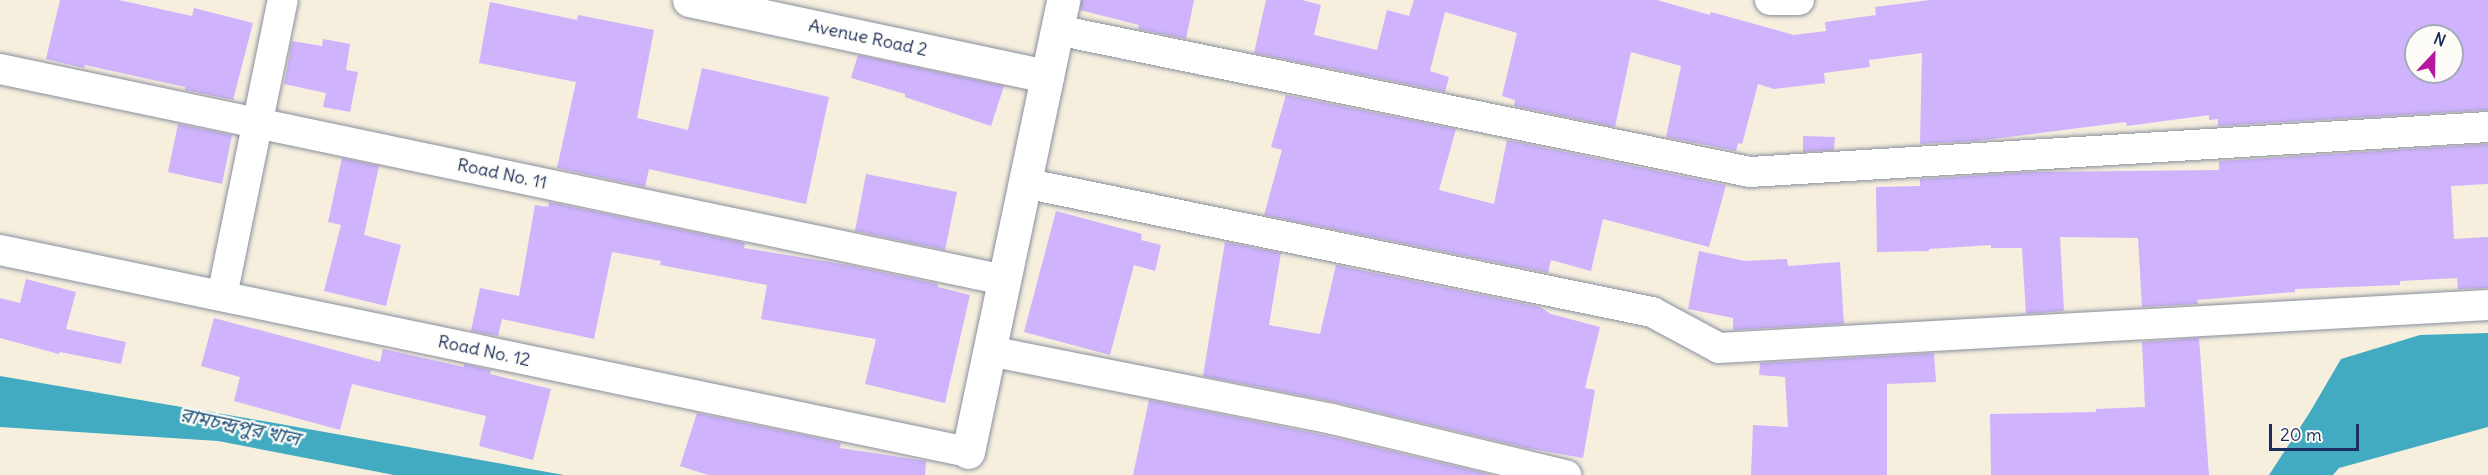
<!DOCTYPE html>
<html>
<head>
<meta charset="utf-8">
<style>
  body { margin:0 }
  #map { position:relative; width:2488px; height:475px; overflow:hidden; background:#f6efde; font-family:Delius,"Noto Sans Bengali",sans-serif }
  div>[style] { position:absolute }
  .water>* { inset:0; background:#42abc2 }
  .building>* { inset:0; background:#cfb3fc }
  .roads { filter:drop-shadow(0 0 2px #888f9e) drop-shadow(0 0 2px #888f9e) }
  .minor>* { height:30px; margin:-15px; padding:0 15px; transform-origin:15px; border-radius:15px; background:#fff }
  .tertiary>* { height:33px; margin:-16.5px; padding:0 16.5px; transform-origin:16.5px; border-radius:16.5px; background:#fff }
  span { translate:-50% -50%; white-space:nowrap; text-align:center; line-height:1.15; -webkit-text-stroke:4.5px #fdfcf7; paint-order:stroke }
  .street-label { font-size:18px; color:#1b2f5e }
  .water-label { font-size:20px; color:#295a81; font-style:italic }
  .north { position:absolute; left:2404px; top:24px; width:60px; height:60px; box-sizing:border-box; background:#fdfcf7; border:2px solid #a3aaba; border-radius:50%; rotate:22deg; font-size:16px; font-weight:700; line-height:24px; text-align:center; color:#1b2f5e }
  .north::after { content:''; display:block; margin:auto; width:21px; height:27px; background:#b5179e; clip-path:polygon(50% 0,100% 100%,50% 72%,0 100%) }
  .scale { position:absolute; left:2269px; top:424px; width:90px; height:27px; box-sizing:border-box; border:3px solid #1b2f5e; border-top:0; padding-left:8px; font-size:18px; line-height:21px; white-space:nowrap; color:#1b2f5e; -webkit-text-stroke:4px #fdfcf7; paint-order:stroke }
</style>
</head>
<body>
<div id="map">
  <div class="water">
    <i style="clip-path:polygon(2488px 333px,2488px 427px,2339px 468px,2333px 475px,2269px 475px,2310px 412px,2341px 359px,2420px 335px)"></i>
    <i style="clip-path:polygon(0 376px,269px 422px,564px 475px,394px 475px,218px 441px,0 427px)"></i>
  </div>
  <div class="building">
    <i style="clip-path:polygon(60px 0,119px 0,192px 16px,194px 8px,253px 23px,233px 100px,185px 90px,185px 87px,85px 65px,84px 68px,46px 59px)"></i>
    <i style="clip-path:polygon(1081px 0,1194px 0,1186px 39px,1138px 29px,1139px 25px,1080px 10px)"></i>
    <i style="clip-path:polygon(evenodd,1266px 0,1302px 0,1321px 5px,1314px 35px,1377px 50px,1387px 10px,1409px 16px,1414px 0,1657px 0,1710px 15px,1711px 12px,1794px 35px,1826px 31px,1825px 22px,1876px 15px,1875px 7px,1930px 0,2488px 0,2488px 110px,2218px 126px,2218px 119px,2209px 120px,2209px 115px,2127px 126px,2126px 122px,1977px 141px,1920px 144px,1922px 53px,1869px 60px,1870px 67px,1824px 73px,1825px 83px,1774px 89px,1758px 84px,1742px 144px,1738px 143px,1736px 151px,1666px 137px,1681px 66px,1631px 52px,1615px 127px,1514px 106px,1515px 100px,1502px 96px,1517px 33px,1445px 12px,1430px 71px,1449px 77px,1445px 92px,1254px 53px,1266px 0,2416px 36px,2452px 36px,2452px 72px,2416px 72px,2416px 36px)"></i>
    <i style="clip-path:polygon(490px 2px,577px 20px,578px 15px,654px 30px,637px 118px,688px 130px,702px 68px,829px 97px,806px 204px,649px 169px,645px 187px,557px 168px,576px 82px,479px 63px)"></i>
    <i style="clip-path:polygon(323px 39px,350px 44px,346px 70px,358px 72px,350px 112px,323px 107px,326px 93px,284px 84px,292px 41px,322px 46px)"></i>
    <i style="clip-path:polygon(858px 55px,1004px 86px,991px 126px,905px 97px,905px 94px,851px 78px)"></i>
    <i style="clip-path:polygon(1286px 95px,1456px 129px,1439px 190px,1494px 204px,1507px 140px,1726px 185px,1709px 247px,1603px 219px,1591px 271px,1551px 260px,1548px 273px,1264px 215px,1282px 150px,1271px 147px)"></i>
    <i style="clip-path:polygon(178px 124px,232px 135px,222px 184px,168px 172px)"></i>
    <i style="clip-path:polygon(1803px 136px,1835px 137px,1834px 150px,1803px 152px)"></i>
    <i style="clip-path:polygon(2488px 144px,2488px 184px,2451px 186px,2454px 239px,2488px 237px,2488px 288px,2458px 289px,2457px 278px,2400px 281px,2400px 285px,2295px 289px,2295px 292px,2197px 300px,2198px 304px,2142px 307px,2138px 238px,2060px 237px,2064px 311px,2026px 314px,2022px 248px,1991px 248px,1991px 245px,1929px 249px,1929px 251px,1877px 252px,1876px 187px,1920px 186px,1920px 179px,2030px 172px,2219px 170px,2219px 161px)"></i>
    <i style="clip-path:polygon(342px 158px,379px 166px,364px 235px,401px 245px,386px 306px,324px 291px,341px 225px,328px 222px)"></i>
    <i style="clip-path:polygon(866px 174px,957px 192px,945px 250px,855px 231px)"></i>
    <i style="clip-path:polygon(549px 202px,745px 243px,744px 248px,848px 265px,938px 284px,938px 287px,970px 295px,945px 403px,865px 384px,876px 339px,761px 319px,767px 285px,660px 265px,661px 261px,612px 252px,594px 339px,502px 319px,498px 336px,471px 331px,480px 288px,519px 296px,535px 205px,548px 207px)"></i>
    <i style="clip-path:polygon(1056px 211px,1142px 234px,1141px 240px,1161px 245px,1155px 271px,1134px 265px,1110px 355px,1024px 332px)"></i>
    <i style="clip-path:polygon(1225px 242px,1281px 253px,1269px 325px,1320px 334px,1336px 265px,1540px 307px,1551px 314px,1600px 327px,1585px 388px,1595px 390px,1583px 458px,1526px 448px,1335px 402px,1203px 376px)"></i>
    <i style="clip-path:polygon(1699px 251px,1745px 261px,1787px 259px,1788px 266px,1840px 262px,1844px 324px,1733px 330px,1733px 318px,1688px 309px)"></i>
    <i style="clip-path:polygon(26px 279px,76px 292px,66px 329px,126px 342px,121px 364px,60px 352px,59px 354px,0 338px,0 298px,20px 303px)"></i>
    <i style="clip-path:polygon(214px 318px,380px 362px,383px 349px,464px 367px,464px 364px,491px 370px,490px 374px,551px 389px,533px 460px,479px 446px,486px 416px,352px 384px,340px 430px,234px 401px,240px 377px,201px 366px)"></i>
    <i style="clip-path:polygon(2199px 338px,2209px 475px,1991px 475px,1990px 414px,2096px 412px,2096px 409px,2145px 407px,2142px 342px)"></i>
    <i style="clip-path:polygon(1934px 353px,1936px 382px,1887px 384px,1887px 475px,1751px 475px,1753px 425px,1788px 427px,1785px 377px,1759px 375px,1760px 363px)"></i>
    <i style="clip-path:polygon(1149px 400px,1328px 436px,1492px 475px,1133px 475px)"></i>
    <i style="clip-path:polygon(697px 413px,841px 443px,840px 448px,926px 461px,925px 475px,708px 475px,680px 466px)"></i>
  </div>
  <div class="roads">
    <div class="minor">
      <i style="left:1770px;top:0;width:29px"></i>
      <i style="left:1057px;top:30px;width:707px;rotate:11.58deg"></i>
      <i style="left:1750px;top:172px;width:739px;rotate:-3.49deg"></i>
      <i style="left:0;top:69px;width:1026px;rotate:11.87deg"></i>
      <i style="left:1024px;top:183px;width:641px;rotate:11.61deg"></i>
      <i style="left:1652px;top:312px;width:76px;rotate:28.2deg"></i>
      <i style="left:1719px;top:348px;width:770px;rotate:-3.2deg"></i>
      <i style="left:0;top:250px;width:989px;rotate:11.79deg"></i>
      <i style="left:222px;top:296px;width:302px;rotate:-78.4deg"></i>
      <i style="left:989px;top:351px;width:350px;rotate:11.2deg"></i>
      <i style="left:1332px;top:419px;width:241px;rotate:13.5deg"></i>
    </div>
    <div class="tertiary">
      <i style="left:689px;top:0;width:366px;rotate:12deg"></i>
      <i style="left:968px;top:452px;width:462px;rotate:-78.1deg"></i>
    </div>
  </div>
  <div class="street-label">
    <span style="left:868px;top:38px;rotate:12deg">Avenue Road 2</span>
    <span style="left:502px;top:174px;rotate:12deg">Road No. 11</span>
    <span style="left:484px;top:351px;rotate:12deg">Road No. 12</span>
  </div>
  <div class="water-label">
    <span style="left:240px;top:426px;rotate:12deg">রামচন্দ্রপুর খাল</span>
  </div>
  <div class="north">N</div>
  <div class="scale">20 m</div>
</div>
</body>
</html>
